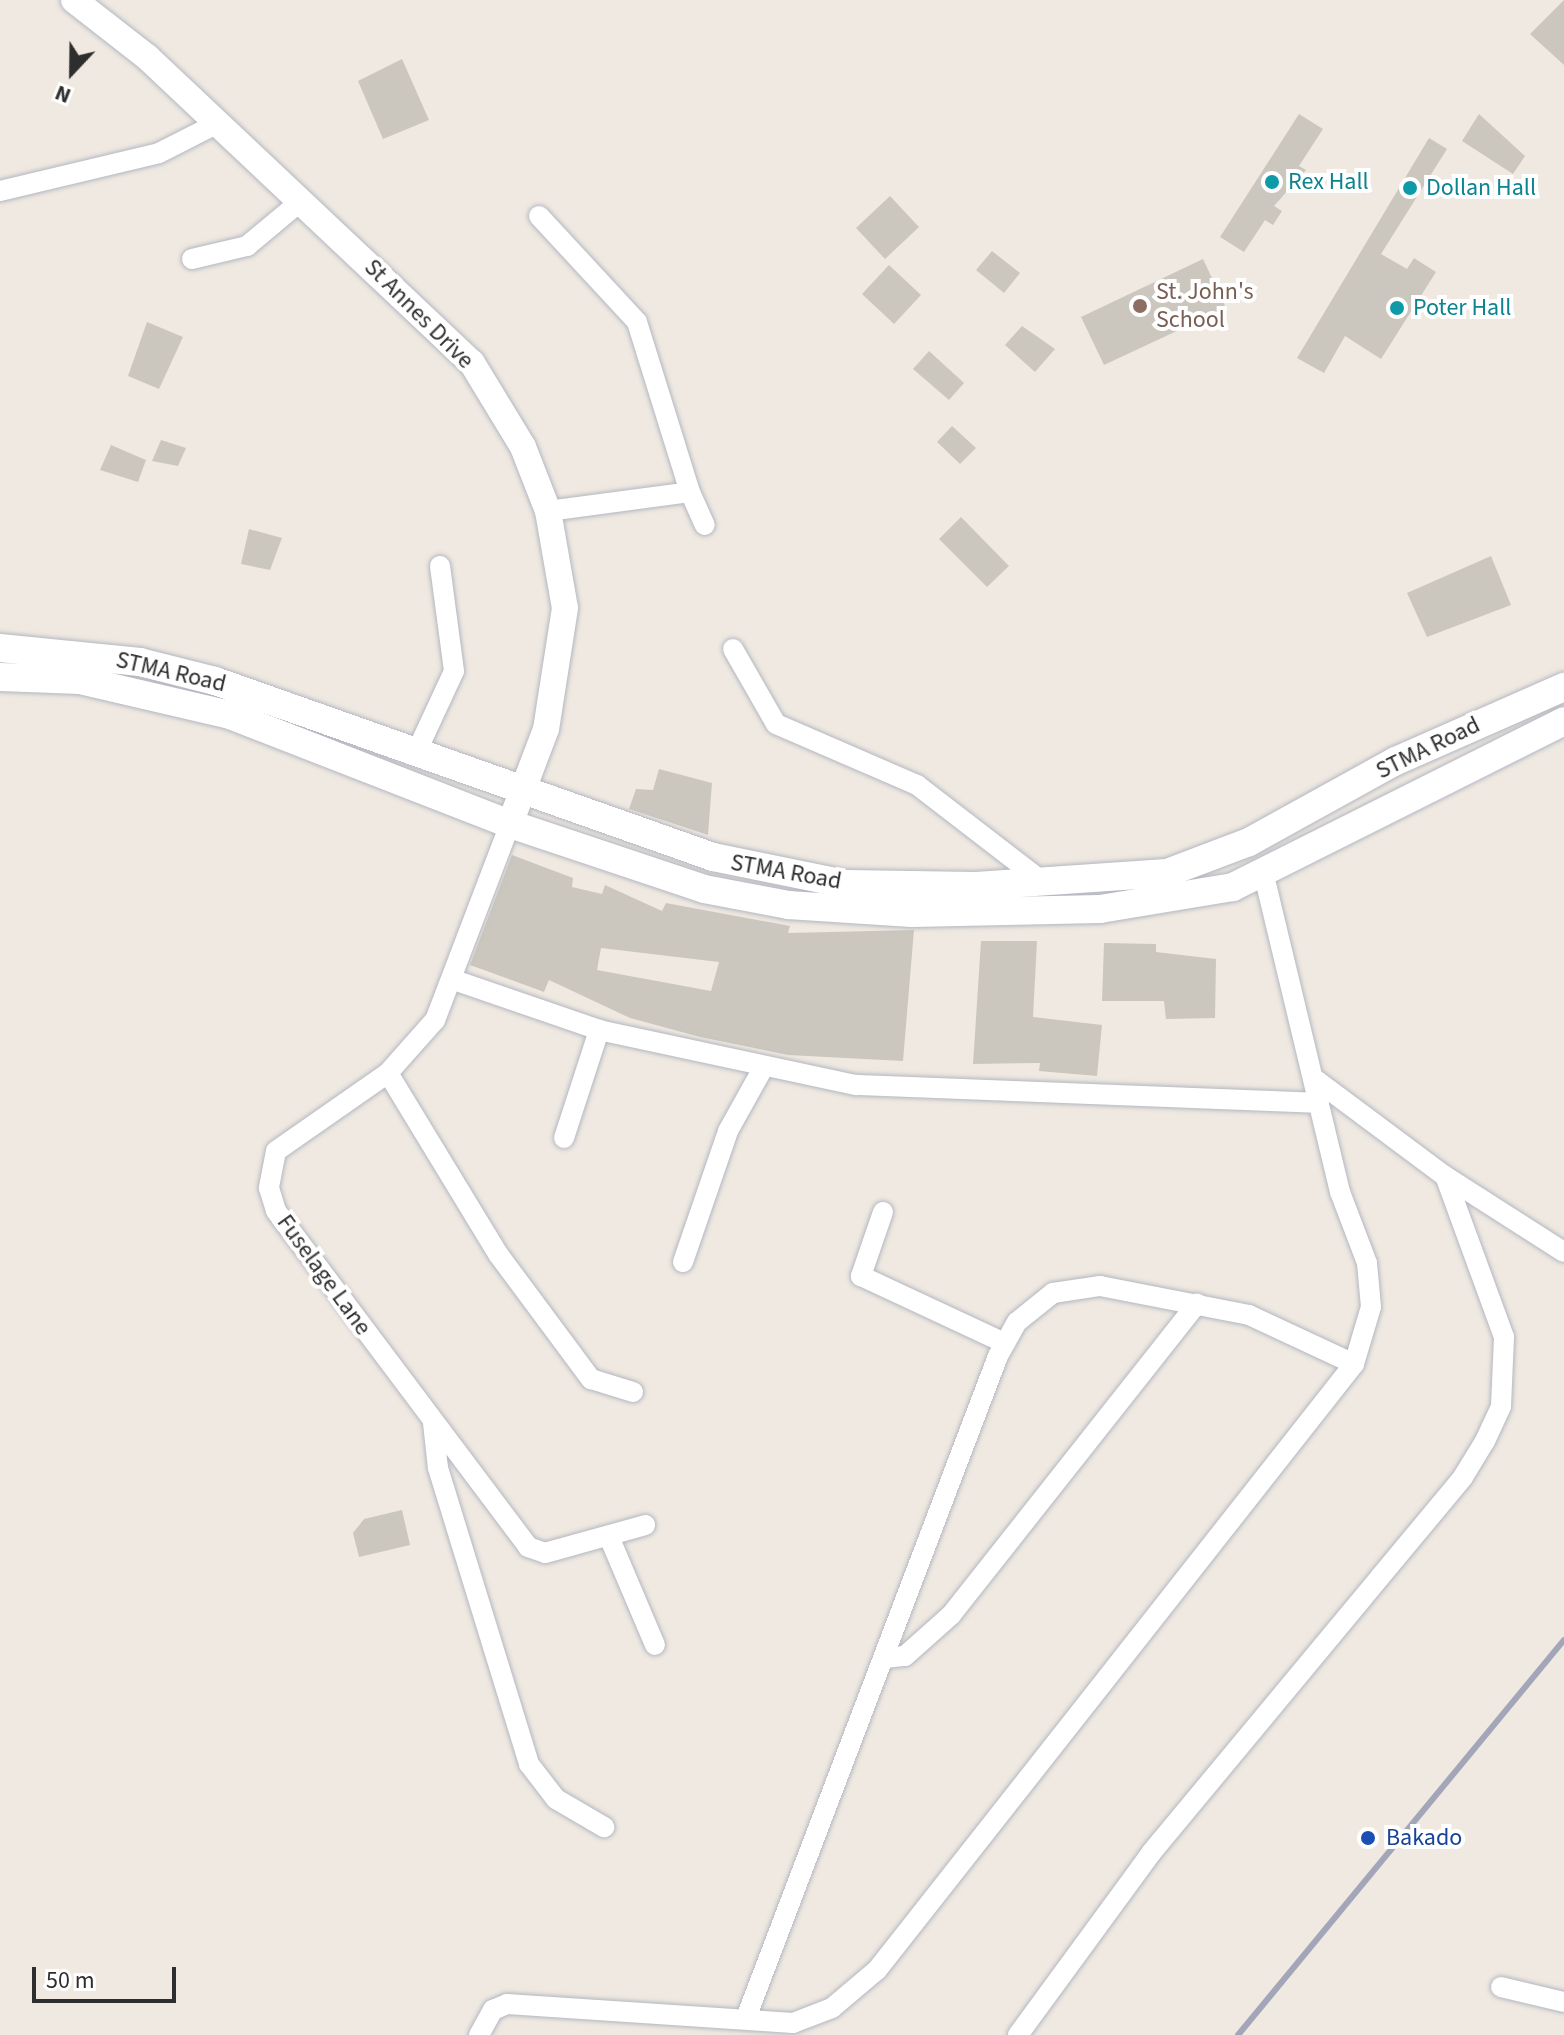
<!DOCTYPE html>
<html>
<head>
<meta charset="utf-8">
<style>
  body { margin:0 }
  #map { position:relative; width:1564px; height:2035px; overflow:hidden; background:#efe9e1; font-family:"Source Sans 3",sans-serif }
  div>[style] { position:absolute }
  .building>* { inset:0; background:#cbc7bf }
  .roads { filter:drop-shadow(0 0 2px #b4b7c1) drop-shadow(0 0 2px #b4b7c1) }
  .minor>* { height:20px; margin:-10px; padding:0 10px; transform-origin:10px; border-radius:10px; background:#fff }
  .tertiary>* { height:26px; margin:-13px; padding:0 13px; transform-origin:13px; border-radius:13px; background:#fff }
  .secondary>* { height:28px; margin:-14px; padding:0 14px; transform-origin:14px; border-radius:14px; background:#fff }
  .rail>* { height:6px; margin:-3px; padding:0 3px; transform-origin:3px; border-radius:3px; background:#a3a6b8 }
  .dots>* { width:22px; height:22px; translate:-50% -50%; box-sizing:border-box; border:4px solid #fff; border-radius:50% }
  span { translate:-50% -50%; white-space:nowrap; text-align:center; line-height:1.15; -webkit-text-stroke:8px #fff; paint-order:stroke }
  .culture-label { font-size:24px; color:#0d838f }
  .left { translate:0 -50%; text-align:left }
  .education-label { font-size:24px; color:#785e54 }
  .street-label { font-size:24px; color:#2e2e2e }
  .transit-label { font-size:24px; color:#164399 }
  .north { position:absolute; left:32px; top:32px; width:80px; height:80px; -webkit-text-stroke:6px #fff; paint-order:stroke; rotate:202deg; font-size:22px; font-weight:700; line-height:32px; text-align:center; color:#2e2e2e }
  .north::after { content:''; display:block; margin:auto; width:28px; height:36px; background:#2e2e2e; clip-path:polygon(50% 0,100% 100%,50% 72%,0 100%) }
  .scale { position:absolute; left:32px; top:1967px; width:144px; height:36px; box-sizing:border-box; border:4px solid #2e2e2e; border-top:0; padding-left:10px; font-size:24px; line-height:28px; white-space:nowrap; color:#2e2e2e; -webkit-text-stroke:6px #fff; paint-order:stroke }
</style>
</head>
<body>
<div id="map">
  <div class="building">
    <i style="clip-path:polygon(1564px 0,1564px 65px,1530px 34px)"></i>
    <i style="clip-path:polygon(402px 59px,429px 120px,383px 139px,358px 81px)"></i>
    <i style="clip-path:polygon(1299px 114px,1323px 129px,1299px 166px,1306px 170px,1274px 206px,1282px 211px,1273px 225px,1265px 220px,1244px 252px,1220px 237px)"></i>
    <i style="clip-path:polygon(1479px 114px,1525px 156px,1513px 174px,1462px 141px)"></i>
    <i style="clip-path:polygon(1429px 138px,1447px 149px,1381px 254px,1407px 269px,1414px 258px,1436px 272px,1381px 359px,1345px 336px,1324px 373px,1297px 358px)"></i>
    <i style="clip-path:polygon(890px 196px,919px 227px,885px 259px,856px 228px)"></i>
    <i style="clip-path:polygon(992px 251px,1020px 273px,1004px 293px,976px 270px)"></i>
    <i style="clip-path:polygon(1203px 259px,1226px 308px,1104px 365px,1081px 317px)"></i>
    <i style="clip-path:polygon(889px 265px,921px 295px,894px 324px,862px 294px)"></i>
    <i style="clip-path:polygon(147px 322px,183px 337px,159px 389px,128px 376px)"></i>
    <i style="clip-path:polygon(1022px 326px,1055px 349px,1035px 372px,1005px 345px)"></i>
    <i style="clip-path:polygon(929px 351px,964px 383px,949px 400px,913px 369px)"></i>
    <i style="clip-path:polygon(952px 426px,976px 448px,960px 464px,937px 442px)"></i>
    <i style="clip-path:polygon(161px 440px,186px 448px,178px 466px,152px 461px)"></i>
    <i style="clip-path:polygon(111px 445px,146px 460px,138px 482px,100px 470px)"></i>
    <i style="clip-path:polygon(961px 517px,1009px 566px,987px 587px,939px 539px)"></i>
    <i style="clip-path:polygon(249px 529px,282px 538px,270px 570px,241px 564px)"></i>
    <i style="clip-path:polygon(1491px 556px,1511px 605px,1427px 637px,1407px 593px)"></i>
    <i style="clip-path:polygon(659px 769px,712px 783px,708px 835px,629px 809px,636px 789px,653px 790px)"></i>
    <i style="clip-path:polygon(evenodd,512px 855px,573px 878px,572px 887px,602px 894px,605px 885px,662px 911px,666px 903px,790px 926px,788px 933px,914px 930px,903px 1061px,788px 1055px,700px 1037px,630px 1018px,549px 980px,544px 992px,470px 965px,512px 855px,601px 948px,719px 962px,711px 991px,597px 970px,601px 948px)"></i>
    <i style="clip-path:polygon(981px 941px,1037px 941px,1033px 1017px,1102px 1025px,1097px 1076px,1039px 1071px,1040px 1063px,973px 1064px)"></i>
    <i style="clip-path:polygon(1104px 943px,1156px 944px,1156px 952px,1216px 959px,1215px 1018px,1166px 1019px,1164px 1001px,1102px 1001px)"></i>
    <i style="clip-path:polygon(402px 1510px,410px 1545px,359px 1557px,353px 1533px,364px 1519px)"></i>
  </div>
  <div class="roads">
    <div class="minor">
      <i style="left:0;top:191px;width:163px;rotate:-13.4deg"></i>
      <i style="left:159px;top:153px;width:66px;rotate:-27deg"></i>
      <i style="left:539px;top:216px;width:144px;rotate:47.2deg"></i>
      <i style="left:637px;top:322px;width:178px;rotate:72.7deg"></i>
      <i style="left:192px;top:259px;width:57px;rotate:-13.3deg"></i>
      <i style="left:247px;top:246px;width:72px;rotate:-39.9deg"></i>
      <i style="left:548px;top:511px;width:143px;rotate:-7.6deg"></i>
      <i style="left:690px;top:492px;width:36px;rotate:66deg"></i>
      <i style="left:733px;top:649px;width:86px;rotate:60.2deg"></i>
      <i style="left:776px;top:724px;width:154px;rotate:23.4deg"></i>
      <i style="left:917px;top:785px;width:159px;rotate:37.6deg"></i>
      <i style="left:416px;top:753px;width:90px;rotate:-65.1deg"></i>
      <i style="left:454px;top:671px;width:106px;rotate:-97.6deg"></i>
      <i style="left:510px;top:824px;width:210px;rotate:110.9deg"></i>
      <i style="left:435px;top:1020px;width:71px;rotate:131.6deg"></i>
      <i style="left:388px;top:1073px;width:136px;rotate:145.1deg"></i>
      <i style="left:276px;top:1151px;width:38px;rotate:101deg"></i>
      <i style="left:269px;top:1188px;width:24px;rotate:73deg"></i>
      <i style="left:276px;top:1211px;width:420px;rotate:53.1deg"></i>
      <i style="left:528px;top:1547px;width:18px;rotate:19deg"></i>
      <i style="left:545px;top:1553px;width:104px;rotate:-15.6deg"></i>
      <i style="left:454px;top:980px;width:153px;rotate:19deg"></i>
      <i style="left:599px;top:1030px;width:263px;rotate:12.1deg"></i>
      <i style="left:856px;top:1085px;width:463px;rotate:2.2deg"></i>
      <i style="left:388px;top:1073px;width:212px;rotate:58.7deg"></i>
      <i style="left:498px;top:1254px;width:156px;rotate:53.4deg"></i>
      <i style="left:591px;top:1379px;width:44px;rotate:17.2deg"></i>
      <i style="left:1316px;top:1080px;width:161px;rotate:36.7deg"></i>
      <i style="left:1445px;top:1176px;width:141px;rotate:32.6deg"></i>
      <i style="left:564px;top:1138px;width:114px;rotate:-72deg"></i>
      <i style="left:883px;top:1212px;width:68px;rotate:109deg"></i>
      <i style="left:861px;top:1276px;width:159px;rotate:25deg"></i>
      <i style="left:683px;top:1262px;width:139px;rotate:-71deg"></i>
      <i style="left:728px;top:1131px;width:72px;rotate:-60.9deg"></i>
      <i style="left:433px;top:1423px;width:45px;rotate:83.7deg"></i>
      <i style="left:438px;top:1468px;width:310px;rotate:72.9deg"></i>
      <i style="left:529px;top:1764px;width:44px;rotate:52.4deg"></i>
      <i style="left:556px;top:1799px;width:56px;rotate:30.3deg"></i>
      <i style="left:610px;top:1539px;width:115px;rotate:67deg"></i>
      <i style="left:885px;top:1658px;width:20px;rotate:-6deg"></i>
      <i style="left:905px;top:1656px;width:62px;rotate:-41.7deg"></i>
      <i style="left:951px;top:1615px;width:397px;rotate:-51.7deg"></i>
      <i style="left:1501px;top:1987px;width:65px;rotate:13.4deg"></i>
      <i style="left:746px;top:2018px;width:708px;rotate:-69.16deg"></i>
      <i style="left:998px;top:1356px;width:39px;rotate:-61deg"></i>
      <i style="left:1017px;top:1322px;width:46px;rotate:-38.9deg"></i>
      <i style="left:1053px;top:1293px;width:48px;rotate:-8.5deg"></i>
      <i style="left:1100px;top:1286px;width:152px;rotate:11deg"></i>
      <i style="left:1249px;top:1315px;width:116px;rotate:25deg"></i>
      <i style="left:479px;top:2035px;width:29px;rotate:-61deg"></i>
      <i style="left:493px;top:2010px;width:15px;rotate:-23deg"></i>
      <i style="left:507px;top:2004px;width:287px;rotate:3.8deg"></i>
      <i style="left:793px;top:2023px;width:42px;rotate:-21deg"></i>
      <i style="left:832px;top:2008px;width:59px;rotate:-40.2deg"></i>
      <i style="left:877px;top:1970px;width:771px;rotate:-51.79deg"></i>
      <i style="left:1354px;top:1364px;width:59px;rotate:-73.4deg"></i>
      <i style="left:1371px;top:1307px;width:44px;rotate:-95.2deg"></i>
      <i style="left:1367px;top:1263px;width:76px;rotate:-110.8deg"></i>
      <i style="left:1340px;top:1192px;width:325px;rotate:-103.5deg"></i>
      <i style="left:1018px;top:2035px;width:225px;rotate:-53.8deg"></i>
      <i style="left:1151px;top:1853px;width:489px;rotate:-50.3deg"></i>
      <i style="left:1463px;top:1477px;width:42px;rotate:-58.6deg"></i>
      <i style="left:1485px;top:1441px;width:38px;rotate:-65deg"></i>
      <i style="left:1501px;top:1406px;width:69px;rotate:-87.5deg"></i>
      <i style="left:1504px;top:1337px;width:171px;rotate:-110.1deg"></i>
    </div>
    <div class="tertiary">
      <i style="left:74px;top:0;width:93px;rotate:38deg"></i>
      <i style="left:147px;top:57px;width:446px;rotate:43.3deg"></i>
      <i style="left:472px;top:363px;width:98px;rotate:58.7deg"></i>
      <i style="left:523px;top:447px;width:69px;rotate:68.7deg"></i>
      <i style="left:548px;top:511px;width:98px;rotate:80.1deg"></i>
      <i style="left:565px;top:608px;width:122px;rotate:98.9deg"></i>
      <i style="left:546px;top:729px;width:102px;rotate:110.8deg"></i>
    </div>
    <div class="secondary">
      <i style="left:0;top:648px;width:141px;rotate:5.7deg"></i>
      <i style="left:140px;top:662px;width:77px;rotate:14.2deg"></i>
      <i style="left:215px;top:681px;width:528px;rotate:19.46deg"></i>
      <i style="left:713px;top:857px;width:136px;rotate:11.5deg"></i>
      <i style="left:846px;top:884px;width:130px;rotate:0.9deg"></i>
      <i style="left:976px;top:886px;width:191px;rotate:-3.9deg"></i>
      <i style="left:1167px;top:873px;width:88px;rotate:-20.7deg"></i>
      <i style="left:1249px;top:842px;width:168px;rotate:-28.9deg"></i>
      <i style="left:1396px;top:761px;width:184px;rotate:-23.8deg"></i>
      <i style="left:0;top:677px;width:80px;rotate:2.1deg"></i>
      <i style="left:80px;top:680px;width:154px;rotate:13.1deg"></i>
      <i style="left:230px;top:715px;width:300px;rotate:21.3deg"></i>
      <i style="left:510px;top:824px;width:205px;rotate:18.5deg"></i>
      <i style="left:704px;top:889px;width:86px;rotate:10.8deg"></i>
      <i style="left:788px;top:905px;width:124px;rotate:3.7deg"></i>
      <i style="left:912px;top:913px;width:188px;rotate:-1.2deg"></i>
      <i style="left:1100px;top:909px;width:135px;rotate:-9.4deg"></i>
      <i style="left:1233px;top:887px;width:370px;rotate:-26.6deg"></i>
    </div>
  </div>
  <div class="rail">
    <i style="left:1238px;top:2035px;width:512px;rotate:-50.47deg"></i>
  </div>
  <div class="dots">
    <i style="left:1272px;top:182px;background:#0f9aa8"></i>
    <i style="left:1410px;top:188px;background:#0f9aa8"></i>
    <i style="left:1140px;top:306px;background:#8d6e63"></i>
    <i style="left:1397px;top:308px;background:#0f9aa8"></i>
    <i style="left:1368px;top:1838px;background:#1a4fb4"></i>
  </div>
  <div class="culture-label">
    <span class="left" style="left:1288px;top:182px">Rex Hall</span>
    <span class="left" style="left:1426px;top:188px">Dollan Hall</span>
    <span class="left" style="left:1413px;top:308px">Poter Hall</span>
  </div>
  <div class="education-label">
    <span class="left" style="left:1156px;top:306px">St. John's<br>School</span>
  </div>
  <div class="street-label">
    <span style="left:419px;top:314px;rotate:45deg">St Annes Drive</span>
    <span style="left:171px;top:672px;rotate:13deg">STMA Road</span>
    <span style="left:1428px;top:748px;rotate:-26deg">STMA Road</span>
    <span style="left:786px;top:872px;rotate:10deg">STMA Road</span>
    <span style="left:324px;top:1275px;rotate:54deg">Fuselage Lane</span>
  </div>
  <div class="transit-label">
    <span class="left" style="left:1386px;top:1838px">Bakado</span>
  </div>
  <div class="north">N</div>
  <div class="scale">50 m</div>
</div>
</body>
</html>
